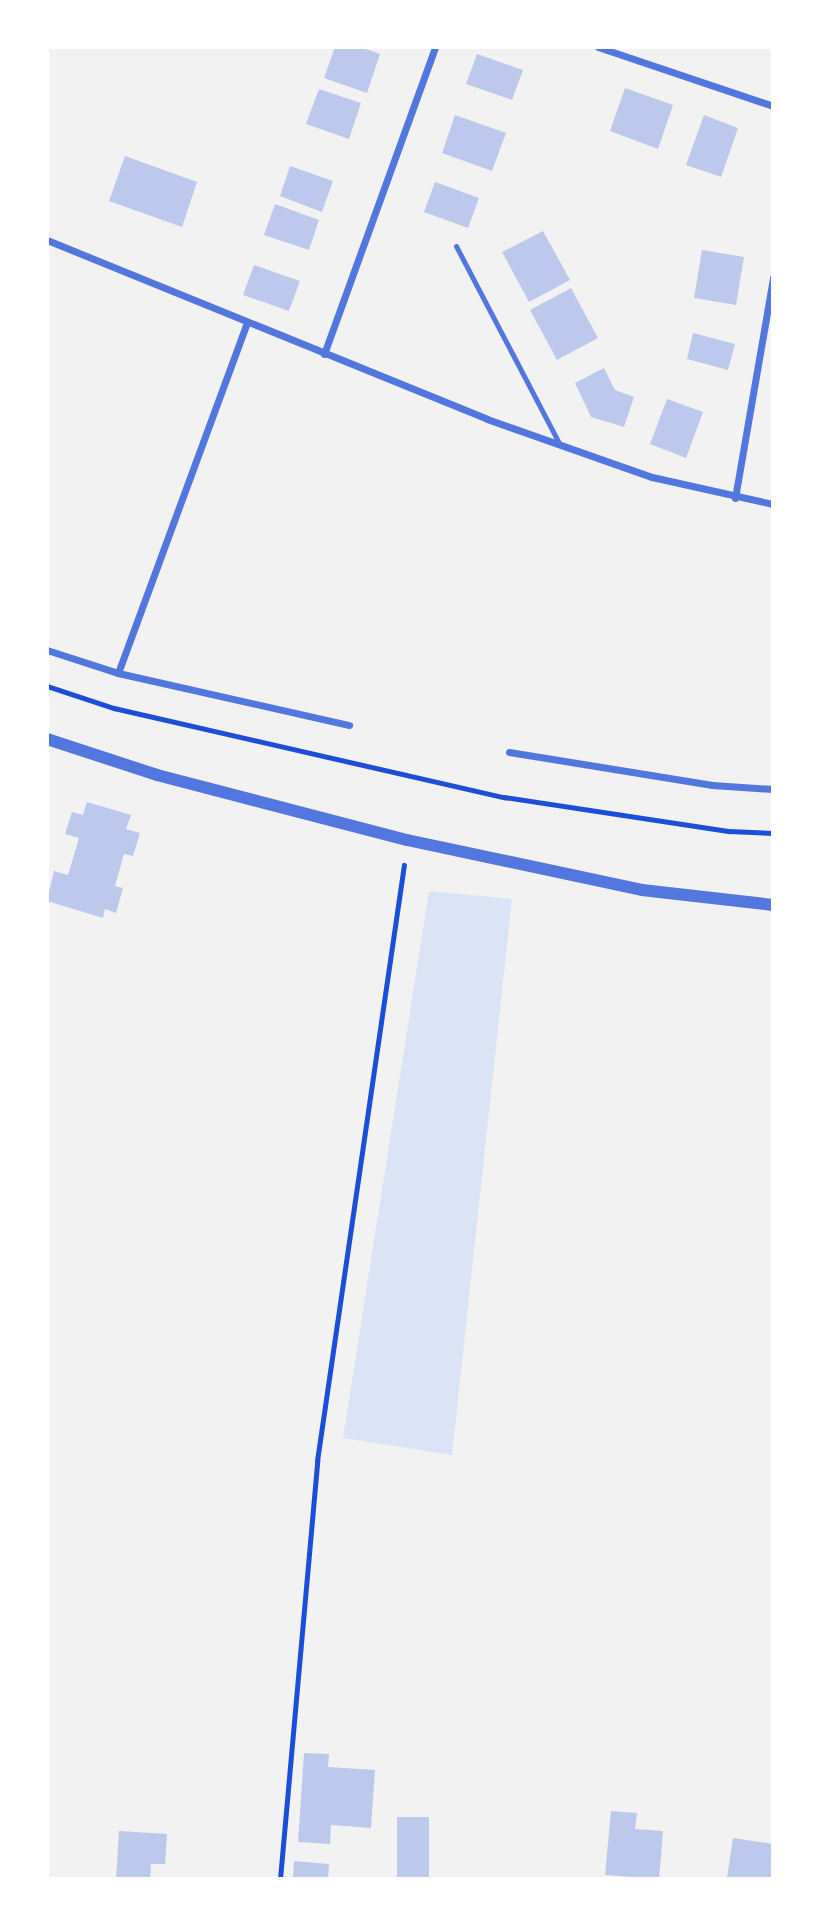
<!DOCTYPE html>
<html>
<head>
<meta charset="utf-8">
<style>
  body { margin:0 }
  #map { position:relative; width:820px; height:1926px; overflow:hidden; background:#f2f2f2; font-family:Karla,sans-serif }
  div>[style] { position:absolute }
  .green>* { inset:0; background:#dbe4f7 }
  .building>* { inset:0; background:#bdc9ec }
  .path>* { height:4.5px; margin:-2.25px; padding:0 2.25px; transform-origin:2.25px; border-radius:2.25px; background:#1d4ed8 }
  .service>* { height:5px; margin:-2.5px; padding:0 2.5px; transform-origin:2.5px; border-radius:2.5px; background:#5277de }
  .minor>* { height:7px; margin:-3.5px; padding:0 3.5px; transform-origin:3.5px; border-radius:3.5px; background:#5277de }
  .tertiary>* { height:12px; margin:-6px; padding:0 6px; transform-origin:6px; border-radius:6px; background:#5277de }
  span { translate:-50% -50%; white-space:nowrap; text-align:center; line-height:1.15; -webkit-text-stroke:7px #fff; paint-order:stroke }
  .frame { position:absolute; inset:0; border:49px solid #fff; pointer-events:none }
</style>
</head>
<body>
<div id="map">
  <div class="green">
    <i style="clip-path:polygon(429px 891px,512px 899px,452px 1455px,343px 1438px)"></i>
  </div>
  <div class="building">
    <i style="clip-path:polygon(335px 47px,360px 47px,380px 54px,367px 93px,324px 78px)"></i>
    <i style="clip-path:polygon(477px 54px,523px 70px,512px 100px,466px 84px)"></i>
    <i style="clip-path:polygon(625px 88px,673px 105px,658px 149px,610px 131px)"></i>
    <i style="clip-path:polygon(319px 89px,361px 103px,349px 139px,306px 124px)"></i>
    <i style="clip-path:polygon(455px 115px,506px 133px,492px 171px,442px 153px)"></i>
    <i style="clip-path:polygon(704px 115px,738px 128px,721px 177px,686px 165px)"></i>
    <i style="clip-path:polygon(125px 156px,197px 182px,182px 227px,109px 201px)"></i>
    <i style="clip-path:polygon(290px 166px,333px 181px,322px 212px,280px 196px)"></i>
    <i style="clip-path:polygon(435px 182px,479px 198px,468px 228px,424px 212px)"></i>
    <i style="clip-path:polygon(275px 204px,319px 220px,309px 250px,264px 235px)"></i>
    <i style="clip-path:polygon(543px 231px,570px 280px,529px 302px,502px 252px)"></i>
    <i style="clip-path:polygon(702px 250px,744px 257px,736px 305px,694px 298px)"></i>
    <i style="clip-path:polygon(254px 265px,300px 281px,289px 311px,243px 295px)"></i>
    <i style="clip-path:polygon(571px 288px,598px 338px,557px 360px,530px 310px)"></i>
    <i style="clip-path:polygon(693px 333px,735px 344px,728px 370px,687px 359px)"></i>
    <i style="clip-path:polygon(604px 368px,615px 390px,634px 397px,624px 427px,591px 417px,575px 383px)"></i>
    <i style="clip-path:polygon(667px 399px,703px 412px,686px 458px,650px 444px)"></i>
    <i style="clip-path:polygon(87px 802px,131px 815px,126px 829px,140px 833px,133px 856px,124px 854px,115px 886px,123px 888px,116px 913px,105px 909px,103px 918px,47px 901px,54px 871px,68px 875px,79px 838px,65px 834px,72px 812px,83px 815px)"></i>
    <i style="clip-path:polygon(304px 1753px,329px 1754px,328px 1767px,375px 1770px,371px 1828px,331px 1825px,330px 1844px,298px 1842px)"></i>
    <i style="clip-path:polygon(611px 1811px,637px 1813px,635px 1829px,663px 1831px,659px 1879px,605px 1875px)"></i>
    <i style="clip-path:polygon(397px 1817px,429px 1817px,429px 1879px,397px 1879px)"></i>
    <i style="clip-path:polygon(119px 1831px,167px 1834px,165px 1864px,151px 1864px,150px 1879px,116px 1879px)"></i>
    <i style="clip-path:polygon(733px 1838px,773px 1844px,773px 1879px,727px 1878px)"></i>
    <i style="clip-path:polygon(294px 1861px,329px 1864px,328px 1879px,293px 1879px)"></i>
  </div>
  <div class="path">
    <i style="left:47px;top:686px;width:71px;rotate:18.2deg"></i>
    <i style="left:114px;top:708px;width:400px;rotate:12.9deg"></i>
    <i style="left:504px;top:797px;width:228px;rotate:8.6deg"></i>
    <i style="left:729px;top:831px;width:44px;rotate:2.6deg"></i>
    <i style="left:280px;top:1879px;width:420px;rotate:-84.9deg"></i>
    <i style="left:317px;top:1461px;width:602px;rotate:-81.7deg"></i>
  </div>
  <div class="service">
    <i style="left:456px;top:246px;width:225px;rotate:62.4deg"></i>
  </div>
  <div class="minor">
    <i style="left:598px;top:47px;width:185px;rotate:18.6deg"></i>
    <i style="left:47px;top:240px;width:475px;rotate:22.1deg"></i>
    <i style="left:487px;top:419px;width:175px;rotate:19.4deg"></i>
    <i style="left:652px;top:477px;width:124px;rotate:12.6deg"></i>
    <i style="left:324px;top:354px;width:326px;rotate:-70.1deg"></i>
    <i style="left:735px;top:498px;width:224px;rotate:-80.2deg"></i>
    <i style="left:47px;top:650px;width:75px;rotate:17.9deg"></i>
    <i style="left:118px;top:673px;width:237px;rotate:12.7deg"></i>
    <i style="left:118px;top:673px;width:373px;rotate:-69.8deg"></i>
    <i style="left:509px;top:752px;width:206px;rotate:9.2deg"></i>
    <i style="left:712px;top:785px;width:61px;rotate:3.8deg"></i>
  </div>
  <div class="tertiary">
    <i style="left:47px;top:739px;width:116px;rotate:18.1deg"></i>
    <i style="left:157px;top:775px;width:258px;rotate:14.6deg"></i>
    <i style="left:407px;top:840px;width:240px;rotate:12deg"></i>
    <i style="left:642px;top:890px;width:132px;rotate:6.5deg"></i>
  </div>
  <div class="frame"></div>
</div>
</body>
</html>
